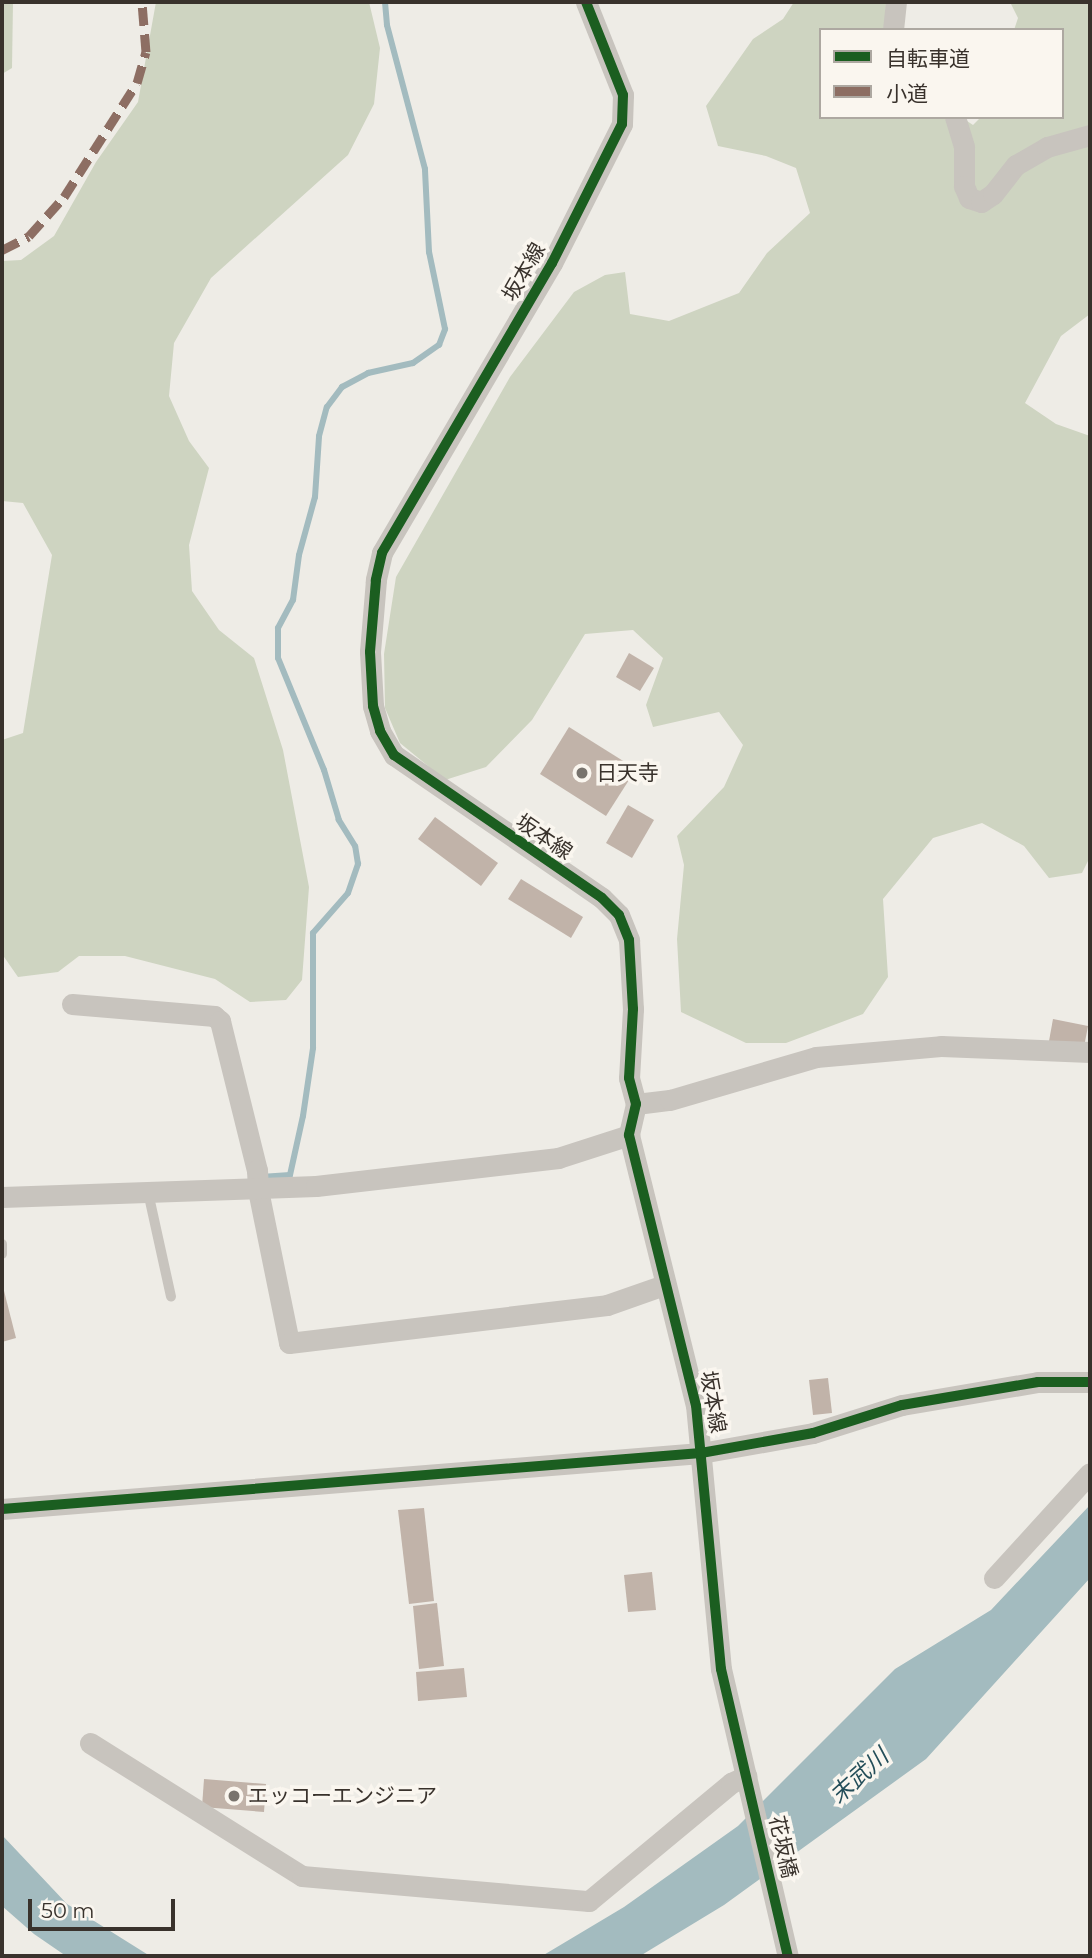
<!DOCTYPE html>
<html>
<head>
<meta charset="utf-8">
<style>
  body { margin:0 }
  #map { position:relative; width:1092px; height:1958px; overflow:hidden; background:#eeece6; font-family:Montserrat,"Noto Sans JP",sans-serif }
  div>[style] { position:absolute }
  .green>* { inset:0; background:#ced4c1 }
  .water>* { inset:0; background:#a3bbbf }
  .stream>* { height:6px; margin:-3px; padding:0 3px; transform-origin:3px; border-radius:3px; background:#a3bbbf }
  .building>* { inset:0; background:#c1b3a9 }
  .service>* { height:10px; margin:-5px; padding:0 5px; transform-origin:5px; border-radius:5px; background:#c8c4be }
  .minor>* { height:21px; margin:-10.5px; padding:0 10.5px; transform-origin:10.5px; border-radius:10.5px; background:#c8c4be }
  .quiet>* { height:9px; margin-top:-4.5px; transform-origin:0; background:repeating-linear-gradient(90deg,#8d6e63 0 18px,transparent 0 27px) }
  .cycleway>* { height:10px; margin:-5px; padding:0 5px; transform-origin:5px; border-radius:5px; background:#1b5e20 }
  .dots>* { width:19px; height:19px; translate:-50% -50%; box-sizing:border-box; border:4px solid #faf6ef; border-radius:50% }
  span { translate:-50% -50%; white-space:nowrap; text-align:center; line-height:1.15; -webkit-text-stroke:7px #faf6ef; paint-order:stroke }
  .street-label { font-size:21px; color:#39322c }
  .poi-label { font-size:21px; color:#39322c }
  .left { translate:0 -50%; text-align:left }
  .water-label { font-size:23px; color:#244e59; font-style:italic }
  .frame { position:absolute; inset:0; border:4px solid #39322c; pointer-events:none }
  .legend { position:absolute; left:819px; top:28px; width:245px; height:91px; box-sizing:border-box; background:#faf6ef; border:2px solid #ada8a1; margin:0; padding:9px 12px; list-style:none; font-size:21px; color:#39322c }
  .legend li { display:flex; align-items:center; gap:14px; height:35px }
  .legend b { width:35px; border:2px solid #ada8a1 }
  .scale { position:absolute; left:28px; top:1899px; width:147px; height:32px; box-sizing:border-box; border:4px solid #39322c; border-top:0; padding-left:9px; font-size:21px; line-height:24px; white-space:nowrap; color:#39322c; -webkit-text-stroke:5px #faf6ef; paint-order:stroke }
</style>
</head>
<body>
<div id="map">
  <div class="green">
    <i style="clip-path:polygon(2px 2px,13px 2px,12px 68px,2px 74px)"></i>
    <i style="clip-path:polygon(156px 2px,369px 2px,380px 48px,374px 104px,348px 155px,211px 278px,174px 343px,169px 396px,189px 441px,209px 468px,189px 545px,192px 591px,219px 630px,254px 658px,283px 750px,309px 887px,302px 980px,286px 1000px,250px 1002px,215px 979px,125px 956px,79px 956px,58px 972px,18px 977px,2px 954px,2px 740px,23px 733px,52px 555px,23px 503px,2px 501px,2px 261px,21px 260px,54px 236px,96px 162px,138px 102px)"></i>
    <i style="clip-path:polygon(794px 2px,886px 2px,885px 30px,821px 30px,821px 117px,961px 117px,973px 125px,981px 117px,1062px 117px,1062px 30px,1014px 30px,1018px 18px,1010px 2px,1090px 2px,1090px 314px,1061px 336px,1025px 403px,1056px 424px,1090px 436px,1090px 857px,1082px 873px,1049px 878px,1024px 846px,982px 823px,933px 838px,883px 899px,888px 977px,863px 1014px,786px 1043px,746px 1043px,681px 1012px,677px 939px,684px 865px,677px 836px,724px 787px,743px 745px,719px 712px,653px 727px,646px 705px,663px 658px,633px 630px,585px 634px,532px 720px,486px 767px,445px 780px,400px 743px,385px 708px,384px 654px,396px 577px,510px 377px,574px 292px,605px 275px,625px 272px,630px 314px,669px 321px,739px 293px,767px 253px,810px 213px,796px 168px,766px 156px,718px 146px,706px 106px,753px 39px,783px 19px)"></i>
  </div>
  <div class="water">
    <i style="clip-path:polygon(1090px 1505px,1090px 1578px,926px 1759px,724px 1905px,640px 1956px,542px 1956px,624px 1907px,738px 1826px,895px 1669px,991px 1610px)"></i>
    <i style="clip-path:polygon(2px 1835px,67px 1904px,150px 1956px,66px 1956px,34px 1934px,2px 1906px)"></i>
  </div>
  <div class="stream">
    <i style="left:261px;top:1177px;width:29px;rotate:-4deg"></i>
    <i style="left:290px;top:1175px;width:60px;rotate:-77.6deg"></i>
    <i style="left:303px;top:1116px;width:69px;rotate:-81.6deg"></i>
    <i style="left:313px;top:1048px;width:115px;rotate:-90deg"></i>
    <i style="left:313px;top:933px;width:53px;rotate:-48.8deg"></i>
    <i style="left:348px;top:893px;width:31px;rotate:-71deg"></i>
    <i style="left:358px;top:864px;width:18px;rotate:-99deg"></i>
    <i style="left:355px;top:846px;width:31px;rotate:-122deg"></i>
    <i style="left:339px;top:820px;width:52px;rotate:-106.7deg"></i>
    <i style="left:324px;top:770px;width:121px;rotate:-112.3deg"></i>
    <i style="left:278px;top:658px;width:30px;rotate:-90deg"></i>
    <i style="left:278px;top:628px;width:32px;rotate:-62deg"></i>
    <i style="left:293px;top:600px;width:45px;rotate:-82.4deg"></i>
    <i style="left:299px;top:555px;width:60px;rotate:-74.6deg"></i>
    <i style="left:315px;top:497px;width:61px;rotate:-86.2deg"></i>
    <i style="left:319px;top:436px;width:30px;rotate:-75deg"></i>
    <i style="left:327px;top:407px;width:25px;rotate:-53deg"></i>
    <i style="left:342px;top:387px;width:30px;rotate:-28deg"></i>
    <i style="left:368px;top:373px;width:46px;rotate:-12.5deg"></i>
    <i style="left:413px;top:363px;width:32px;rotate:-35deg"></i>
    <i style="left:439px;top:345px;width:17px;rotate:-69deg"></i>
    <i style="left:445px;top:329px;width:79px;rotate:-101.7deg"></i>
    <i style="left:429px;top:252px;width:83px;rotate:-92.8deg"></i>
    <i style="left:425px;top:169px;width:149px;rotate:-104.8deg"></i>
    <i style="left:387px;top:25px;width:23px;rotate:-95deg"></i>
  </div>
  <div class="building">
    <i style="clip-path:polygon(629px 653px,654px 668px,640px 691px,616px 677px)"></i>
    <i style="clip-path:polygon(569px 727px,636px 769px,606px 816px,540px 774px)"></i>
    <i style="clip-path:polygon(628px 805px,654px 820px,632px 858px,606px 843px)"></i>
    <i style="clip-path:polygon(435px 817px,498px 863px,481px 886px,418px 839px)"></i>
    <i style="clip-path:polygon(521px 879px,583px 917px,571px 938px,508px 899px)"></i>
    <i style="clip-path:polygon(1053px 1019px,1088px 1026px,1084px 1047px,1049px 1041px)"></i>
    <i style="clip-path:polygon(2px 1283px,16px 1338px,2px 1342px)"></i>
    <i style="clip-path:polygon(828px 1378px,832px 1413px,813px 1415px,809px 1380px)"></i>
    <i style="clip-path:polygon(424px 1508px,434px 1601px,409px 1604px,398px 1510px)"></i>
    <i style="clip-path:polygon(652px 1572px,656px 1610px,628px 1612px,624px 1575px)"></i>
    <i style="clip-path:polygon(437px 1603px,444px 1666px,419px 1669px,413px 1606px)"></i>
    <i style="clip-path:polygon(464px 1668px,467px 1697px,418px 1701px,416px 1672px)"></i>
    <i style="clip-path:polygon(204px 1779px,266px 1784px,264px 1812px,202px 1807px)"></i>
  </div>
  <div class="service">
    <i style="left:148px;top:1192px;width:107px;rotate:77.6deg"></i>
    <i style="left:2px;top:1244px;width:10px;rotate:90deg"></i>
  </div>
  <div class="minor">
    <i style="left:586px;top:2px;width:100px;rotate:68.3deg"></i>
    <i style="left:623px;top:95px;width:29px;rotate:92deg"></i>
    <i style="left:622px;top:124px;width:156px;rotate:116.7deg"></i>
    <i style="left:552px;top:263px;width:336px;rotate:120.4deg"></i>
    <i style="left:382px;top:553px;width:28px;rotate:103deg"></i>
    <i style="left:376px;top:580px;width:72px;rotate:94.8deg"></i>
    <i style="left:370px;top:652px;width:54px;rotate:86.8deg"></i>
    <i style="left:373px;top:706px;width:26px;rotate:74deg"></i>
    <i style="left:380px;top:731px;width:28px;rotate:60deg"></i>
    <i style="left:394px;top:755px;width:252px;rotate:34.5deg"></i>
    <i style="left:602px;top:898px;width:24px;rotate:45deg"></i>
    <i style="left:619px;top:915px;width:27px;rotate:68deg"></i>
    <i style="left:629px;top:940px;width:69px;rotate:86.7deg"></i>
    <i style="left:633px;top:1009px;width:69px;rotate:93.3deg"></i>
    <i style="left:629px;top:1078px;width:27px;rotate:75deg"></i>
    <i style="left:636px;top:1104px;width:32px;rotate:103deg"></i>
    <i style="left:629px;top:1135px;width:278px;rotate:76.1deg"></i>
    <i style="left:696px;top:1405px;width:265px;rotate:84.6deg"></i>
    <i style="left:721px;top:1669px;width:295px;rotate:76.9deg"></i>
    <i style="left:893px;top:30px;width:28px;rotate:-84deg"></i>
    <i style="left:955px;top:117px;width:31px;rotate:73deg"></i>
    <i style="left:964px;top:147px;width:39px;rotate:90deg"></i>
    <i style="left:964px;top:186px;width:13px;rotate:67deg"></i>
    <i style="left:969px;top:198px;width:13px;rotate:18deg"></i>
    <i style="left:981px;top:202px;width:14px;rotate:-34deg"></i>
    <i style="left:993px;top:194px;width:37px;rotate:-52deg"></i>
    <i style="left:1016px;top:165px;width:36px;rotate:-30deg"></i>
    <i style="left:1047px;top:147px;width:45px;rotate:-15.6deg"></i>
    <i style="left:72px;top:1004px;width:143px;rotate:4.8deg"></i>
    <i style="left:214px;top:1016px;width:8px;rotate:40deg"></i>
    <i style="left:220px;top:1021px;width:154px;rotate:76.1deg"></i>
    <i style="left:257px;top:1170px;width:20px;rotate:87deg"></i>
    <i style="left:258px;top:1190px;width:156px;rotate:78.5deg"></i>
    <i style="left:289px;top:1343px;width:320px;rotate:-6.8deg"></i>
    <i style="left:607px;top:1305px;width:60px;rotate:-19.3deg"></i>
    <i style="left:636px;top:1104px;width:34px;rotate:-7deg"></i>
    <i style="left:670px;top:1100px;width:152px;rotate:-16.4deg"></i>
    <i style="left:816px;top:1057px;width:125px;rotate:-5deg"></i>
    <i style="left:941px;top:1046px;width:149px;rotate:2.3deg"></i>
    <i style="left:2px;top:1197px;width:314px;rotate:-2deg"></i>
    <i style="left:316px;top:1186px;width:244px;rotate:-6.6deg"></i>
    <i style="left:558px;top:1158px;width:75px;rotate:-17.9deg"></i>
    <i style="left:2px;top:1509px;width:701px;rotate:-4.58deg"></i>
    <i style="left:701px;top:1453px;width:114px;rotate:-10.1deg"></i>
    <i style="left:813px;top:1433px;width:93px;rotate:-17.5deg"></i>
    <i style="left:902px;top:1405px;width:138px;rotate:-9.6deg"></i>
    <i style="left:1038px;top:1382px;width:52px"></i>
    <i style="left:994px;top:1578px;width:142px;rotate:-47.6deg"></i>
    <i style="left:90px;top:1743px;width:250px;rotate:32.1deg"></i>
    <i style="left:302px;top:1876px;width:288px;rotate:5deg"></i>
    <i style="left:589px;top:1901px;width:185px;rotate:-39.7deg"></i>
    <i style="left:731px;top:1783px;width:17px;rotate:-25deg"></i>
  </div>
  <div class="quiet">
    <i style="left:2px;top:250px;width:30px;rotate:-27deg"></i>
    <i style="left:29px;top:236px;width:52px;rotate:-48.1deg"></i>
    <i style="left:64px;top:197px;width:135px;rotate:-57.4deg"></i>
    <i style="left:137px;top:83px;width:32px;rotate:-74deg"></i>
    <i style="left:146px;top:52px;width:50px;rotate:-94.6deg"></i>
  </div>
  <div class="cycleway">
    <i style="left:586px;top:2px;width:100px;rotate:68.3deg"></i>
    <i style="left:623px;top:95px;width:29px;rotate:92deg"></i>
    <i style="left:622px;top:124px;width:156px;rotate:116.7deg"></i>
    <i style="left:552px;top:263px;width:336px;rotate:120.4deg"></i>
    <i style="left:382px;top:553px;width:28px;rotate:103deg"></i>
    <i style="left:376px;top:580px;width:72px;rotate:94.8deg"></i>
    <i style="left:370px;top:652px;width:54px;rotate:86.8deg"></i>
    <i style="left:373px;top:706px;width:26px;rotate:74deg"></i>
    <i style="left:380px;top:731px;width:28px;rotate:60deg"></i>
    <i style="left:394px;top:755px;width:252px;rotate:34.5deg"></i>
    <i style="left:602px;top:898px;width:24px;rotate:45deg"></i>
    <i style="left:619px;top:915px;width:27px;rotate:68deg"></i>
    <i style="left:629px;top:940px;width:69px;rotate:86.7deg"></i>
    <i style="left:633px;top:1009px;width:69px;rotate:93.3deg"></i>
    <i style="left:629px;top:1078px;width:27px;rotate:75deg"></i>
    <i style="left:636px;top:1104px;width:32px;rotate:103deg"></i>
    <i style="left:629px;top:1135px;width:278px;rotate:76.1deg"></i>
    <i style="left:696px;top:1405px;width:265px;rotate:84.6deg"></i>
    <i style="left:721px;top:1669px;width:295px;rotate:76.9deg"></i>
    <i style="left:2px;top:1509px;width:701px;rotate:-4.58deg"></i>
    <i style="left:701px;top:1453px;width:114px;rotate:-10.1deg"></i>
    <i style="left:813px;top:1433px;width:93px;rotate:-17.5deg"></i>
    <i style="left:902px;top:1405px;width:138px;rotate:-9.6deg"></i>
    <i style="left:1038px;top:1382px;width:52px"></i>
  </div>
  <div class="dots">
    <i style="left:582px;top:773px;background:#78736d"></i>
    <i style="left:234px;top:1796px;background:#78736d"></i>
  </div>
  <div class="street-label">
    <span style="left:524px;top:272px;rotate:-60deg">坂本線</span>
    <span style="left:544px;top:837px;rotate:34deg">坂本線</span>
    <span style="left:713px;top:1402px;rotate:80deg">坂本線</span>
    <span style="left:783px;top:1847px;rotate:77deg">花坂橋</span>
  </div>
  <div class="poi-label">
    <span class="left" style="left:596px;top:773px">日天寺</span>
    <span class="left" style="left:248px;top:1796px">エッコーエンジニア</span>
  </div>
  <div class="water-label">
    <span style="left:859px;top:1776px;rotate:-42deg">末武川</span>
  </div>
  <div class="frame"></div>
  <ul class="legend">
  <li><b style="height:9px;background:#1b5e20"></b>自転車道</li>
  <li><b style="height:9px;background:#8d6e63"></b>小道</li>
  </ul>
  <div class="scale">50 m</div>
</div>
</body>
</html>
